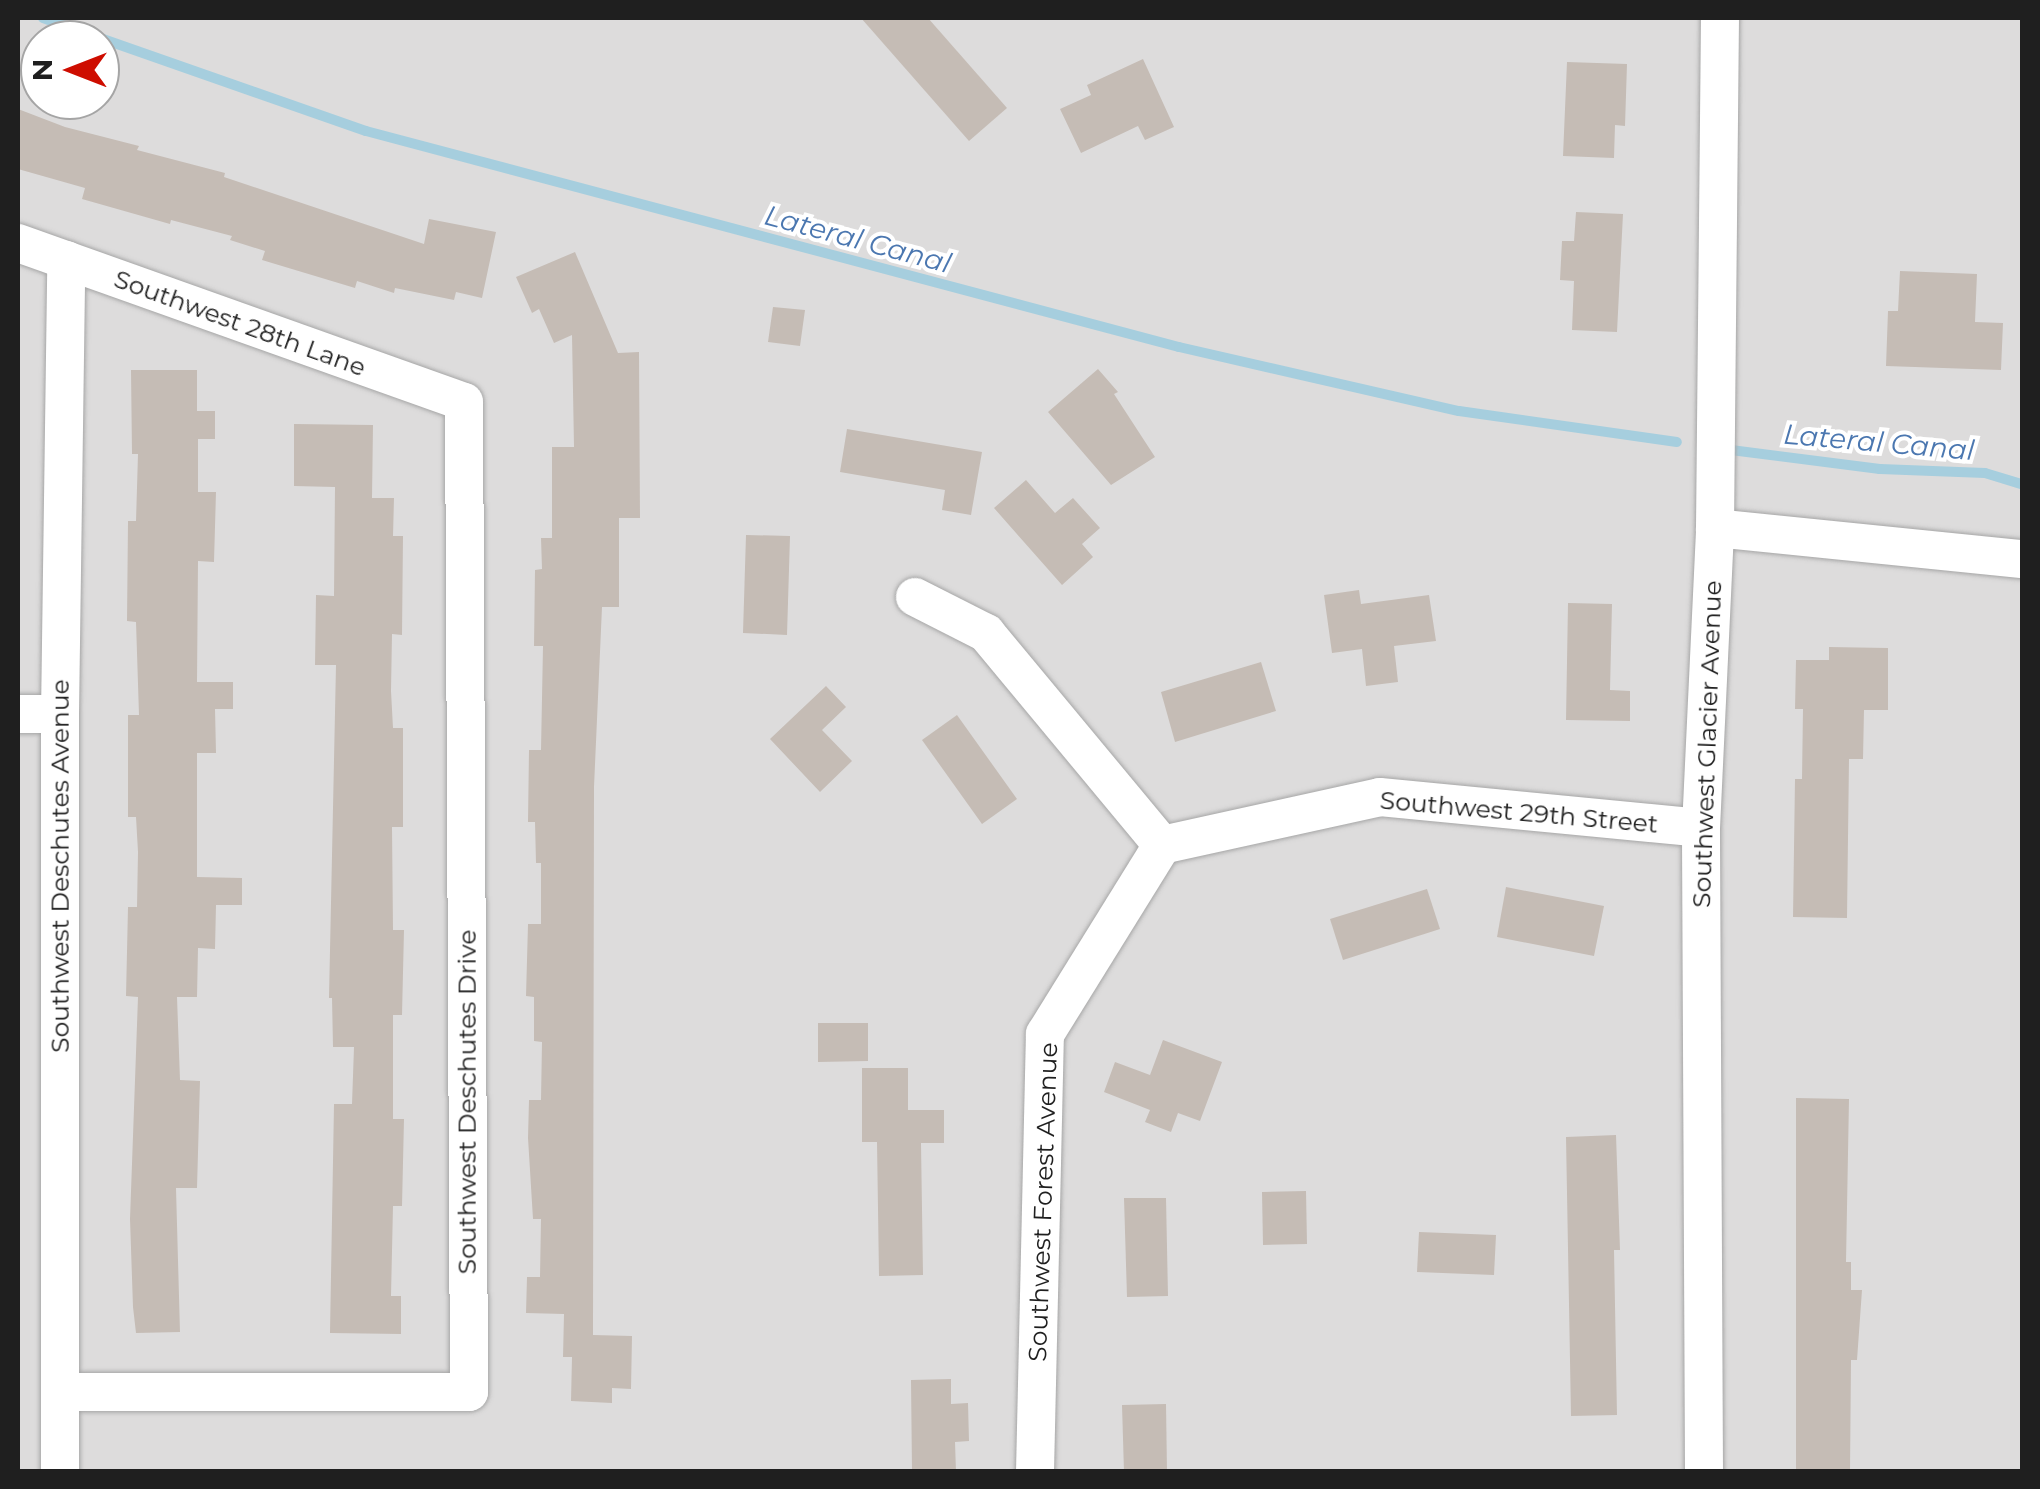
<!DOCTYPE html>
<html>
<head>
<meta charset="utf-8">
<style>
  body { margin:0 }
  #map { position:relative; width:2040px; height:1489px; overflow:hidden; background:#f0ede5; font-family:Montserrat,sans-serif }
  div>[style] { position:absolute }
  .residential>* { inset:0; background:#dddcdc }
  .stream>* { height:10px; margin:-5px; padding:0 5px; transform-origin:5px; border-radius:5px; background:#a6cede }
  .building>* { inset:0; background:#c5bcb5 }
  .roads { filter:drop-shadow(0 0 2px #a6a6a6) drop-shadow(0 0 2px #a6a6a6) }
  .minor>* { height:38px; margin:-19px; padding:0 19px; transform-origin:19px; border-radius:19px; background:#fff }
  span { translate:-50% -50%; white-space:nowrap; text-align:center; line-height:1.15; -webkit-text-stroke:8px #fff; paint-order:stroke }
  .street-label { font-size:25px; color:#1f1f1f }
  .water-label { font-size:28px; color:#4b77b0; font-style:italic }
  .frame { position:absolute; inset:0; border:20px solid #1f1f1f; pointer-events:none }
  .north { position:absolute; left:20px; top:20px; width:100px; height:100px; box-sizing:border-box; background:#fff; border:2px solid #a5a5a5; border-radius:50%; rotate:270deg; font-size:28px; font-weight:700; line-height:40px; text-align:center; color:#1f1f1f }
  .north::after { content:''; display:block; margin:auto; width:35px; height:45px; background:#ce0d00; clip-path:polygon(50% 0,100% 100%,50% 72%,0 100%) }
</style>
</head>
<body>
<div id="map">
  <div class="residential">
    <i style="clip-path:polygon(evenodd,18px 18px,2022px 18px,2022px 1471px,18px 1471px,18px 18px,40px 40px,100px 40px,100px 100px,40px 100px,40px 40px)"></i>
  </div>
  <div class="stream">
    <i style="left:43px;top:18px;width:342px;rotate:19.3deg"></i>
    <i style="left:366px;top:131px;width:841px;rotate:14.88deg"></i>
    <i style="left:1179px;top:347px;width:287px;rotate:12.9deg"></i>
    <i style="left:1459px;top:411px;width:220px;rotate:8.1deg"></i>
    <i style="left:1731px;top:450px;width:150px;rotate:7.3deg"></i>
    <i style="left:1880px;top:469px;width:105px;rotate:2.2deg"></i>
    <i style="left:1985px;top:473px;width:39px;rotate:17deg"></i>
  </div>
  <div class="building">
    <i style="clip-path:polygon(861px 18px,928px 18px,1007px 108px,969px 141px)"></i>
    <i style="clip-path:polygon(1143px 59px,1174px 127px,1145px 140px,1138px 126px,1081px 153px,1060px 109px,1091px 95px,1087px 85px)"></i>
    <i style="clip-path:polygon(1567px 62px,1627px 64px,1625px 126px,1615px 125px,1614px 158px,1563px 156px)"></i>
    <i style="clip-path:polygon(18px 109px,65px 127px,139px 146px,137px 150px,225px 173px,224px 177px,424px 244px,429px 219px,496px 232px,482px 298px,456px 292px,454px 300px,395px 288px,394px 293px,357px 281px,355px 288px,262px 260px,265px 251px,230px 240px,232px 236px,171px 220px,170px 224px,82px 199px,85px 188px,18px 169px)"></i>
    <i style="clip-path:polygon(1576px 212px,1623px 214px,1617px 332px,1572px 330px,1574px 281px,1560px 280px,1562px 241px,1574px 241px)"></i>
    <i style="clip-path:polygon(575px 252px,618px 353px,639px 352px,640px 518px,619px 518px,619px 607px,602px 607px,594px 787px,593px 1335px,632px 1336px,631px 1389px,612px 1388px,612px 1403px,571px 1401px,572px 1357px,563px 1357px,564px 1314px,526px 1313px,527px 1277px,540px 1277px,541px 1219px,533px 1219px,528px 1138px,529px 1100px,541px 1100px,542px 1042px,534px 1041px,534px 997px,526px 996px,528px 924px,541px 924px,541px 863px,536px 863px,535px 822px,528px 822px,529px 750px,541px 750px,543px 646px,534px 646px,535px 570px,542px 569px,541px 538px,552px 538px,552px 447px,574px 447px,572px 335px,554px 343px,539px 309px,532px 313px,516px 277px)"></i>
    <i style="clip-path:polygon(1900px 271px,1977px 274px,1975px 322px,2003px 323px,2001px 370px,1886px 366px,1888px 311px,1898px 311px)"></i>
    <i style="clip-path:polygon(773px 307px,805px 310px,800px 346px,768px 342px)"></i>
    <i style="clip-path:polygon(1098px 369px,1118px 392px,1114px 394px,1155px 457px,1111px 485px,1048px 412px)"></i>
    <i style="clip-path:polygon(131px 370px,197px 370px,197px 411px,215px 411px,215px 439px,198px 439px,198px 492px,216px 492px,214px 562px,198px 561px,197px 682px,233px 682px,233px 709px,215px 709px,216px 753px,197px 753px,197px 877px,242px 878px,242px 905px,216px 905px,215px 949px,198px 948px,197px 997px,177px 997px,180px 1080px,200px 1081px,197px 1188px,176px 1188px,180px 1332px,136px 1333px,133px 1307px,130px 1219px,138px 997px,126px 996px,128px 907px,137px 907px,138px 852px,136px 817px,128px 817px,128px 715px,139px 715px,136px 622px,127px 621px,128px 521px,136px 521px,138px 454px,132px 454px)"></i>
    <i style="clip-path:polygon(294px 424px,373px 425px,372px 498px,394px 498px,393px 536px,403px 536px,402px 635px,392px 634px,391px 691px,393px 728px,403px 728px,403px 827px,392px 827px,393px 930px,404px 930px,402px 1015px,393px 1015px,393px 1119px,404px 1119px,402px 1206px,393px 1206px,391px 1296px,401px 1296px,401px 1334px,330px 1333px,334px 1104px,352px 1104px,354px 1047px,333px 1047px,332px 998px,329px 998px,336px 665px,315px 665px,316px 595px,334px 596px,335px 487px,294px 486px)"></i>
    <i style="clip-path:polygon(847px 429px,982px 452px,971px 515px,942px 510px,945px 490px,840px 472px)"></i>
    <i style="clip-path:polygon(1026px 480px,1055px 513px,1073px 498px,1100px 528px,1082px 544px,1093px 557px,1062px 585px,994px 508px)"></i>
    <i style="clip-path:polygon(746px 535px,790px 536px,787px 635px,743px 633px)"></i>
    <i style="clip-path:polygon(1359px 590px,1361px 604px,1429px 595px,1436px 641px,1394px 646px,1398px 682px,1366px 686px,1362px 649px,1332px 653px,1324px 595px)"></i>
    <i style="clip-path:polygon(1568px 603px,1612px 604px,1610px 690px,1630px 691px,1630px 721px,1566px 720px)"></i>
    <i style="clip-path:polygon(1829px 647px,1888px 648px,1888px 710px,1864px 710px,1863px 759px,1849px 759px,1847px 918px,1793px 917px,1795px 779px,1802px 779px,1803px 709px,1795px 709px,1796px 660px,1829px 660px)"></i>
    <i style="clip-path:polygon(1261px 662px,1276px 711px,1175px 742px,1161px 692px)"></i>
    <i style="clip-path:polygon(826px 686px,846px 707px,822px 730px,852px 761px,820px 792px,770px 739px)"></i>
    <i style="clip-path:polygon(957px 715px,1017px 799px,982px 824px,922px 740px)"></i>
    <i style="clip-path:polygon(1506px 887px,1604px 906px,1594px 956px,1497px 937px)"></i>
    <i style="clip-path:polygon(1427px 889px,1440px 929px,1343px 960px,1330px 919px)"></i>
    <i style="clip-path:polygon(818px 1023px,868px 1023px,868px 1061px,818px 1062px)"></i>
    <i style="clip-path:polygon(1163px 1040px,1222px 1062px,1200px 1121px,1178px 1113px,1171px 1132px,1145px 1122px,1150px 1110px,1104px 1092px,1115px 1062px,1150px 1075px)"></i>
    <i style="clip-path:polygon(862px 1068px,908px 1068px,908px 1110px,944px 1110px,944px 1143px,921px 1143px,923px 1275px,879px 1276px,877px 1142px,862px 1142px)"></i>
    <i style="clip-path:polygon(1796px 1098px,1849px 1099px,1846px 1262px,1851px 1262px,1851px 1290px,1862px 1290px,1857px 1360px,1851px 1360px,1850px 1472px,1796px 1472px)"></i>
    <i style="clip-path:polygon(1616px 1135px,1620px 1250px,1614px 1250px,1617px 1415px,1571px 1416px,1566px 1137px)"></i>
    <i style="clip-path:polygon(1306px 1191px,1307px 1244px,1263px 1245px,1262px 1192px)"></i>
    <i style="clip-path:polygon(1124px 1198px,1166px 1198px,1168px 1296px,1127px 1297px)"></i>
    <i style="clip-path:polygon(1419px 1232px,1496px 1235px,1494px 1275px,1417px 1272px)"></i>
    <i style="clip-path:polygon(951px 1379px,951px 1404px,968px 1403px,969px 1441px,955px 1442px,956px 1472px,912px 1472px,911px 1380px)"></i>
    <i style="clip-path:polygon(1166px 1404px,1167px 1472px,1124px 1472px,1122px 1405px)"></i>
  </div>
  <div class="roads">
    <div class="minor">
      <i style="left:18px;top:243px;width:473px;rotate:19.6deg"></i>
      <i style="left:464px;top:402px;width:990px;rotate:89.71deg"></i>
      <i style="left:469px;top:1392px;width:409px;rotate:180deg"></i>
      <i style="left:1715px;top:528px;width:309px;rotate:5.8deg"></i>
      <i style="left:915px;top:597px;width:80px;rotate:26.9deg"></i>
      <i style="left:986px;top:633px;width:276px;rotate:50.3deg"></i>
      <i style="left:18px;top:714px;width:42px"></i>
      <i style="left:1162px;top:845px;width:223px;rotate:-12.4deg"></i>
      <i style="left:1380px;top:797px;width:322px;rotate:5.5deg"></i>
      <i style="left:60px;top:1472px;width:758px;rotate:-90deg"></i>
      <i style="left:60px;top:714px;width:454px;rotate:-89.2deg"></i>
      <i style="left:1035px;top:1472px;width:438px;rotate:-88.7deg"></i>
      <i style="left:1045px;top:1034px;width:222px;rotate:-58.2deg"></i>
      <i style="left:1704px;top:1472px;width:644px;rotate:-90.27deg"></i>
      <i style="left:1701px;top:828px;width:300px;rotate:-87.3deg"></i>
      <i style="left:1715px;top:528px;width:510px;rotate:-89.44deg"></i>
    </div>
  </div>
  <div class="street-label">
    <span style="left:240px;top:323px;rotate:20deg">Southwest 28th Lane</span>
    <span style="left:1707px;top:744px;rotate:-88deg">Southwest Glacier Avenue</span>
    <span style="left:1519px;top:812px;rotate:5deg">Southwest 29th Street</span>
    <span style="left:60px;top:866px;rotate:-90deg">Southwest Deschutes Avenue</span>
    <span style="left:467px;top:1102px;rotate:-90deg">Southwest Deschutes Drive</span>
    <span style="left:1043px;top:1202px;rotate:-88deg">Southwest Forest Avenue</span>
  </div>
  <div class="water-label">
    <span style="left:858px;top:239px;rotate:15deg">Lateral Canal</span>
    <span style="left:1879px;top:442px;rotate:5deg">Lateral Canal</span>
  </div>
  <div class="frame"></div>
  <div class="north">N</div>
</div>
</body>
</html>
